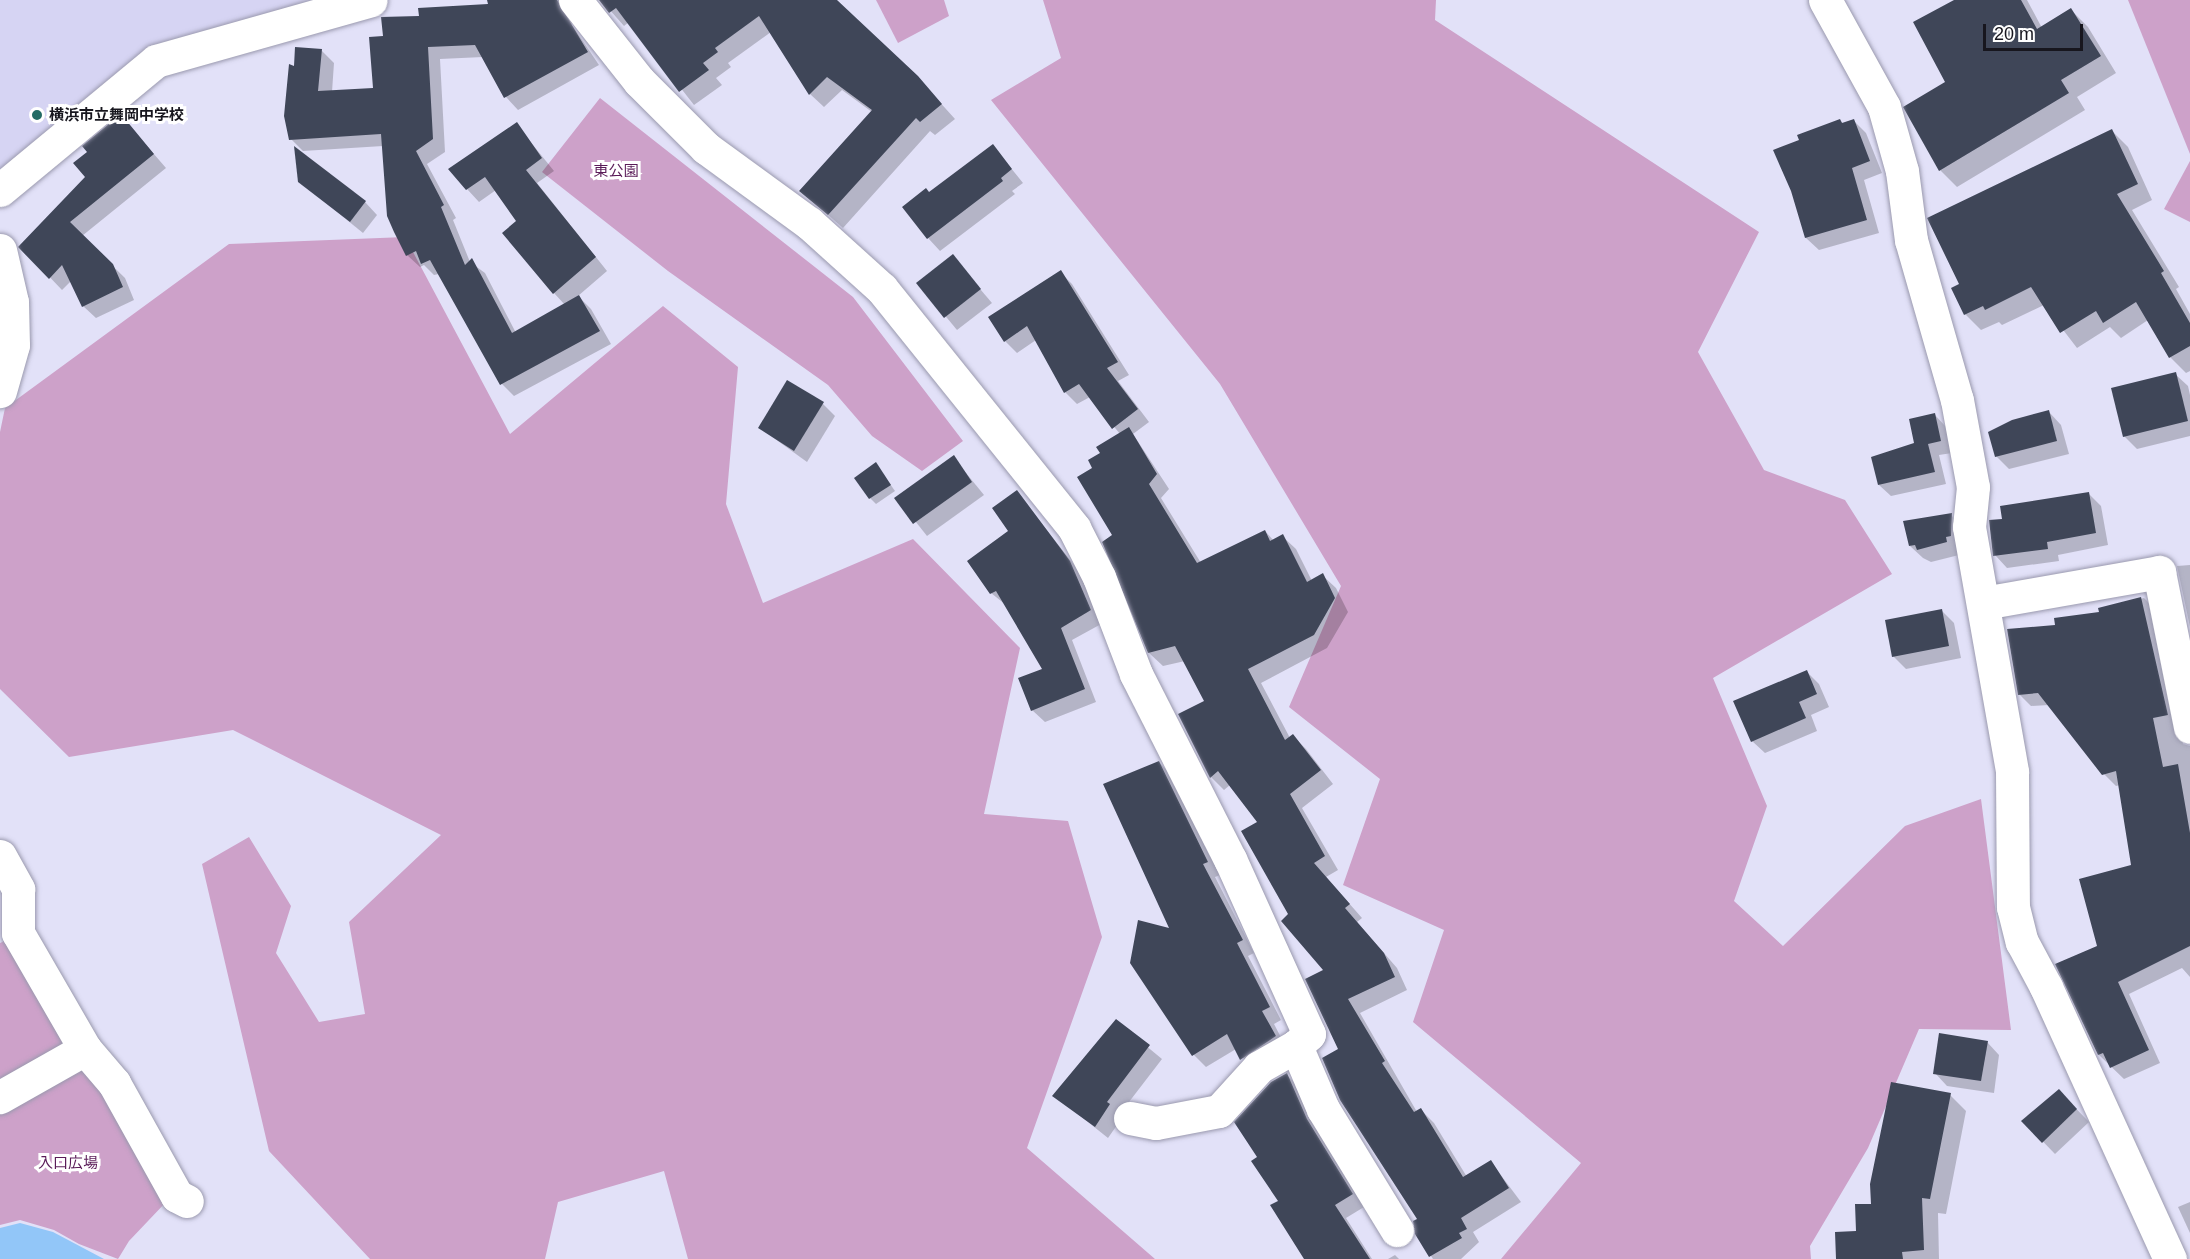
<!DOCTYPE html>
<html>
<head>
<meta charset="utf-8">
<style>
  body { margin:0 }
  #map { position:relative; width:2190px; height:1259px; overflow:hidden; background:#e2e1f8; font-family:Arial,"Noto Sans JP",sans-serif }
  div>[style] { position:absolute }
  .built>* { inset:0; background:#d6d4f3 }
  .green>* { inset:0; background:#cda1c9 }
  .water>* { inset:0; background:#92c6f8 }
  .shadow>* { inset:0; background:#0003 }
  .building>* { inset:0; background:#3f4658 }
  .roads { filter:drop-shadow(0 0 2px #9a99ae) drop-shadow(0 0 2px #9a99ae) }
  .minor>* { height:33px; margin:-16.5px; padding:0 16.5px; transform-origin:16.5px; border-radius:16.5px; background:#fff }
  .dots>* { width:16px; height:16px; translate:-50% -50%; box-sizing:border-box; border:3px solid #fff; border-radius:50% }
  span { translate:-50% -50%; white-space:nowrap; text-align:center; line-height:1.15; -webkit-text-stroke:6px #fff; paint-order:stroke }
  .poi-label { font-size:15px; color:#17161e; font-weight:700 }
  .left { translate:0 -50%; text-align:left }
  .park-label { font-size:15px; color:#5a1c58 }
  .scale { position:absolute; left:1983px; top:24px; width:100px; height:27px; box-sizing:border-box; border:3px solid #17161e; border-top:0; padding-left:8px; font-size:18px; line-height:21px; white-space:nowrap; color:#17161e; -webkit-text-stroke:4px #fff; paint-order:stroke }
</style>
</head>
<body>
<div id="map">
  <div class="built">
    <i style="clip-path:polygon(0 0,326px 0,149px 52px,0 178px)"></i>
  </div>
  <div class="green">
    <i style="clip-path:polygon(876px 0,944px 0,949px 16px,898px 43px)"></i>
    <i style="clip-path:polygon(1043px 0,1436px 0,1435px 20px,1759px 232px,1698px 352px,1764px 470px,1845px 500px,1892px 574px,1713px 678px,1767px 806px,1734px 901px,1783px 946px,1905px 826px,1981px 799px,2011px 1030px,1919px 1029px,1868px 1148px,1810px 1246px,1811px 1259px,1501px 1259px,1581px 1163px,1413px 1022px,1444px 930px,1343px 885px,1380px 779px,1289px 707px,1341px 586px,1220px 384px,991px 100px,1061px 58px)"></i>
    <i style="clip-path:polygon(2128px 0,2190px 0,2190px 154px)"></i>
    <i style="clip-path:polygon(600px 98px,853px 297px,963px 441px,922px 471px,872px 436px,828px 385px,668px 271px,542px 172px)"></i>
    <i style="clip-path:polygon(2190px 161px,2190px 222px,2164px 209px)"></i>
    <i style="clip-path:polygon(405px 237px,510px 434px,663px 306px,738px 367px,726px 504px,763px 603px,913px 539px,1020px 648px,984px 814px,1068px 821px,1102px 937px,1027px 1148px,1155px 1259px,688px 1259px,664px 1171px,558px 1202px,545px 1259px,370px 1259px,269px 1151px,202px 864px,249px 837px,291px 906px,276px 953px,319px 1022px,365px 1014px,349px 922px,441px 835px,233px 730px,69px 757px,0 689px,0 432px,5px 408px,229px 244px)"></i>
    <i style="clip-path:polygon(12px 938px,70px 1048px,0 1086px,0 943px)"></i>
    <i style="clip-path:polygon(81px 1061px,107px 1090px,167px 1201px,129px 1241px,118px 1259px,79px 1244px,54px 1230px,20px 1220px,0 1225px,0 1106px)"></i>
  </div>
  <div class="water">
    <i style="clip-path:polygon(20px 1223px,53px 1232px,104px 1259px,0 1259px,0 1228px)"></i>
  </div>
  <div class="shadow">
    <i style="clip-path:polygon(489px 0,565px 0,570px 6px,572px 25px,599px 65px,518px 110px,506px 97px,483px 57px,440px 59px,445px 152px,427px 164px,456px 218px,453px 220px,470px 262px,485px 273px,516px 333px,565px 305px,554px 293px,518px 221px,496px 190px,479px 202px,467px 189px,516px 124px,554px 171px,537px 183px,607px 271px,578px 296px,591px 309px,611px 344px,514px 396px,502px 384px,439px 274px,434px 275px,424px 265px,420px 267px,407px 255px,383px 146px,303px 151px,291px 139px,295px 68px,322px 51px,334px 63px,332px 92px,375px 89px,384px 38px,420px 18px,489px 6px)"></i>
    <i style="clip-path:polygon(601px 0,829px 0,917px 77px,955px 119px,935px 135px,930px 131px,843px 228px,801px 191px,872px 112px,842px 90px,824px 107px,810px 94px,771px 32px,728px 63px,731px 67px,716px 78px,722px 85px,694px 105px,629px 22px,624px 26px)"></i>
    <i style="clip-path:polygon(1957px 0,2027px 0,2042px 28px,2071px 10px,2088px 27px,2116px 73px,2077px 97px,2085px 110px,1957px 187px,1940px 170px)"></i>
    <i style="clip-path:polygon(121px 116px,166px 168px,82px 236px,125px 278px,134px 300px,96px 318px,83px 306px,71px 281px,62px 290px,21px 247px,87px 177px,89px 152px)"></i>
    <i style="clip-path:polygon(1840px 121px,1844px 124px,1854px 121px,1866px 133px,1882px 173px,1864px 180px,1879px 233px,1819px 250px,1806px 238px,1801px 141px)"></i>
    <i style="clip-path:polygon(2112px 131px,2128px 147px,2152px 200px,2132px 210px,2179px 287px,2176px 289px,2190px 314px,2190px 371px,2186px 373px,2170px 357px,2148px 320px,2121px 338px,2110px 327px,2077px 348px,2044px 305px,2002px 325px,1999px 322px,1981px 330px,1965px 314px,1960px 285px)"></i>
    <i style="clip-path:polygon(993px 146px,1023px 183px,1012px 191px,1015px 194px,940px 251px,928px 238px,929px 193px)"></i>
    <i style="clip-path:polygon(299px 181px,365px 202px,377px 215px,363px 233px)"></i>
    <i style="clip-path:polygon(952px 256px,992px 303px,957px 330px,918px 283px)"></i>
    <i style="clip-path:polygon(1060px 272px,1072px 284px,1129px 375px,1118px 381px,1149px 422px,1133px 434px,1169px 489px,1161px 498px,1201px 563px,1265px 531px,1274px 541px,1282px 536px,1296px 549px,1312px 581px,1322px 575px,1336px 588px,1348px 612px,1327px 648px,1261px 683px,1290px 738px,1293px 736px,1306px 749px,1333px 784px,1302px 808px,1338px 870px,1326px 877px,1362px 918px,1357px 922px,1397px 968px,1407px 990px,1360px 1013px,1417px 1112px,1421px 1110px,1434px 1123px,1467px 1177px,1491px 1162px,1521px 1202px,1473px 1232px,1479px 1242px,1461px 1259px,1433px 1259px,1416px 1233px,1419px 1219px,1340px 1049px,1326px 970px,1290px 915px,1259px 822px,1230px 785px,1224px 790px,1211px 777px,1206px 701px,1185px 661px,1163px 666px,1149px 653px,1094px 468px,1120px 434px,1090px 397px,1077px 404px,1065px 392px,1036px 340px,1017px 353px,1005px 341px)"></i>
    <i style="clip-path:polygon(2175px 374px,2188px 386px,2190px 395px,2190px 436px,2137px 449px,2124px 436px)"></i>
    <i style="clip-path:polygon(823px 404px,835px 416px,807px 462px,760px 428px)"></i>
    <i style="clip-path:polygon(2049px 412px,2061px 425px,2069px 454px,2009px 469px,1996px 456px)"></i>
    <i style="clip-path:polygon(1935px 415px,1946px 427px,1952px 453px,1939px 455px,1946px 484px,1891px 496px,1879px 485px,1916px 444px)"></i>
    <i style="clip-path:polygon(953px 457px,984px 495px,927px 536px,897px 498px)"></i>
    <i style="clip-path:polygon(876px 464px,895px 491px,876px 504px,870px 498px)"></i>
    <i style="clip-path:polygon(1017px 492px,1082px 575px,1103px 623px,1072px 640px,1096px 702px,1045px 722px,1032px 710px,1044px 670px,1006px 605px,991px 593px,969px 561px,1011px 532px)"></i>
    <i style="clip-path:polygon(2088px 493px,2101px 506px,2108px 545px,2058px 555px,2059px 561px,2007px 568px,1995px 555px,2003px 520px)"></i>
    <i style="clip-path:polygon(1951px 515px,1963px 528px,1959px 555px,1931px 562px,1923px 558px,1910px 546px)"></i>
    <i style="clip-path:polygon(2190px 565px,2190px 627px,2177px 566px)"></i>
    <i style="clip-path:polygon(2144px 598px,2156px 610px,2183px 744px,2190px 746px,2190px 977px,2182px 968px,2129px 994px,2160px 1063px,2124px 1079px,2099px 1055px,2057px 965px,2099px 946px,2133px 866px,2120px 785px,2116px 786px,2104px 774px,2049px 705px,2031px 706px,2019px 694px,2057px 627px,2101px 613px,2100px 609px)"></i>
    <i style="clip-path:polygon(1942px 611px,1954px 623px,1961px 658px,1906px 669px,1893px 656px)"></i>
    <i style="clip-path:polygon(1806px 671px,1819px 684px,1829px 707px,1811px 715px,1817px 731px,1765px 753px,1752px 741px)"></i>
    <i style="clip-path:polygon(1159px 762px,1171px 775px,1220px 875px,1215px 877px,1254px 953px,1248px 956px,1281px 1020px,1274px 1024px,1287px 1049px,1254px 1071px,1236px 1049px,1206px 1067px,1194px 1055px,1172px 931px)"></i>
    <i style="clip-path:polygon(1116px 1021px,1162px 1059px,1119px 1115px,1122px 1118px,1108px 1138px,1054px 1095px)"></i>
    <i style="clip-path:polygon(1987px 1042px,1999px 1055px,1994px 1093px,1947px 1086px,1935px 1073px)"></i>
    <i style="clip-path:polygon(1287px 1075px,1299px 1087px,1364px 1207px,1346px 1218px,1372px 1259px,1306px 1259px,1259px 1158px)"></i>
    <i style="clip-path:polygon(2059px 1091px,2089px 1122px,2055px 1154px,2023px 1121px)"></i>
    <i style="clip-path:polygon(1950px 1095px,1966px 1111px,1946px 1214px,1938px 1213px,1939px 1259px,1837px 1259px)"></i>
    <i style="clip-path:polygon(2190px 1202px,2190px 1233px,2178px 1207px)"></i>
    <i style="clip-path:polygon(1395px 1255px,1399px 1259px,1388px 1259px)"></i>
  </div>
  <div class="building">
    <i style="clip-path:polygon(487px 0,557px 0,588px 52px,504px 98px,475px 45px,428px 47px,433px 139px,416px 151px,444px 205px,441px 207px,465px 265px,472px 258px,512px 333px,579px 295px,600px 331px,500px 385px,430px 260px,421px 264px,416px 251px,406px 256px,394px 232px,387px 216px,381px 134px,289px 140px,284px 116px,289px 64px,294px 66px,295px 47px,322px 49px,318px 91px,373px 88px,369px 37px,383px 36px,381px 17px,419px 16px,418px 8px,488px 4px)"></i>
    <i style="clip-path:polygon(599px 0,837px 0,918px 76px,942px 104px,920px 122px,916px 118px,828px 215px,799px 191px,872px 110px,827px 77px,809px 95px,759px 16px,715px 48px,718px 52px,703px 63px,709px 70px,679px 92px,616px 8px,609px 13px)"></i>
    <i style="clip-path:polygon(1954px 0,2021px 0,2037px 29px,2071px 8px,2101px 56px,2061px 80px,2069px 93px,1939px 171px,1903px 107px,1945px 82px,1913px 22px)"></i>
    <i style="clip-path:polygon(121px 114px,154px 154px,70px 222px,113px 264px,123px 287px,82px 307px,62px 265px,49px 279px,18px 247px,85px 177px,73px 163px,87px 152px,82px 146px)"></i>
    <i style="clip-path:polygon(1840px 119px,1842px 123px,1854px 119px,1870px 161px,1852px 168px,1867px 220px,1805px 238px,1791px 191px,1773px 150px,1799px 140px,1797px 135px)"></i>
    <i style="clip-path:polygon(517px 122px,542px 158px,526px 170px,596px 257px,553px 294px,502px 233px,516px 221px,485px 177px,466px 190px,448px 169px)"></i>
    <i style="clip-path:polygon(2112px 129px,2138px 184px,2117px 194px,2164px 271px,2161px 273px,2190px 323px,2190px 346px,2169px 358px,2136px 302px,2103px 323px,2096px 311px,2060px 333px,2031px 287px,1985px 310px,1983px 306px,1964px 315px,1951px 288px,1959px 284px,1927px 218px)"></i>
    <i style="clip-path:polygon(993px 144px,1012px 169px,1001px 178px,1003px 181px,927px 239px,902px 207px,926px 188px,929px 192px)"></i>
    <i style="clip-path:polygon(294px 146px,366px 201px,350px 222px,298px 182px)"></i>
    <i style="clip-path:polygon(953px 254px,981px 289px,944px 318px,916px 283px)"></i>
    <i style="clip-path:polygon(1061px 270px,1118px 362px,1107px 368px,1138px 409px,1112px 429px,1079px 384px,1064px 393px,1027px 326px,1004px 342px,988px 317px)"></i>
    <i style="clip-path:polygon(2176px 372px,2188px 421px,2123px 437px,2111px 388px)"></i>
    <i style="clip-path:polygon(787px 380px,824px 402px,794px 451px,758px 428px)"></i>
    <i style="clip-path:polygon(2049px 410px,2057px 441px,1995px 457px,1988px 432px,2012px 420px)"></i>
    <i style="clip-path:polygon(1935px 413px,1941px 441px,1928px 444px,1935px 472px,1878px 485px,1871px 457px,1914px 443px,1909px 419px)"></i>
    <i style="clip-path:polygon(1129px 427px,1157px 474px,1149px 484px,1197px 563px,1265px 530px,1270px 541px,1283px 534px,1307px 582px,1323px 573px,1335px 598px,1314px 635px,1248px 669px,1285px 740px,1293px 734px,1321px 770px,1290px 794px,1325px 856px,1314px 863px,1350px 904px,1345px 908px,1384px 953px,1395px 977px,1348px 999px,1385px 1061px,1382px 1063px,1414px 1112px,1421px 1108px,1463px 1177px,1491px 1160px,1509px 1188px,1461px 1218px,1467px 1229px,1459px 1233px,1462px 1238px,1429px 1257px,1415px 1234px,1413px 1221px,1417px 1219px,1340px 1100px,1322px 1058px,1338px 1049px,1305px 979px,1323px 970px,1281px 921px,1288px 914px,1241px 831px,1257px 822px,1218px 771px,1210px 778px,1178px 714px,1204px 701px,1175px 646px,1148px 653px,1102px 542px,1112px 535px,1077px 477px,1092px 468px,1088px 460px,1100px 453px,1096px 447px)"></i>
    <i style="clip-path:polygon(954px 455px,972px 482px,913px 524px,894px 498px)"></i>
    <i style="clip-path:polygon(876px 462px,891px 485px,869px 499px,854px 478px)"></i>
    <i style="clip-path:polygon(1017px 490px,1070px 561px,1091px 610px,1061px 628px,1085px 689px,1031px 711px,1018px 678px,1042px 669px,996px 591px,990px 594px,967px 561px,1008px 531px,992px 508px)"></i>
    <i style="clip-path:polygon(2089px 492px,2096px 533px,2047px 542px,2048px 549px,1993px 556px,1989px 520px,2002px 519px,2000px 506px)"></i>
    <i style="clip-path:polygon(1952px 513px,1951px 536px,1946px 537px,1947px 542px,1917px 550px,1915px 545px,1909px 546px,1903px 521px)"></i>
    <i style="clip-path:polygon(2141px 597px,2168px 715px,2153px 718px,2163px 767px,2178px 764px,2190px 833px,2190px 946px,2118px 982px,2149px 1050px,2110px 1068px,2103px 1053px,2098px 1055px,2055px 964px,2097px 946px,2079px 879px,2131px 865px,2116px 771px,2102px 775px,2038px 693px,2018px 695px,2007px 629px,2055px 625px,2054px 618px,2099px 612px,2098px 608px)"></i>
    <i style="clip-path:polygon(1942px 609px,1949px 646px,1892px 657px,1885px 620px)"></i>
    <i style="clip-path:polygon(1807px 670px,1817px 694px,1799px 702px,1806px 718px,1751px 742px,1733px 701px)"></i>
    <i style="clip-path:polygon(1159px 761px,1208px 862px,1203px 864px,1243px 940px,1237px 943px,1270px 1007px,1262px 1011px,1276px 1036px,1240px 1060px,1227px 1034px,1192px 1056px,1130px 963px,1138px 920px,1169px 928px,1103px 784px)"></i>
    <i style="clip-path:polygon(1116px 1019px,1150px 1045px,1107px 1102px,1110px 1104px,1095px 1127px,1052px 1096px)"></i>
    <i style="clip-path:polygon(1939px 1033px,1988px 1041px,1981px 1081px,1933px 1074px)"></i>
    <i style="clip-path:polygon(1287px 1073px,1307px 1119px,1353px 1194px,1335px 1205px,1370px 1259px,1304px 1259px,1270px 1205px,1278px 1201px,1251px 1161px,1257px 1157px,1234px 1122px,1271px 1082px)"></i>
    <i style="clip-path:polygon(1891px 1082px,1951px 1093px,1930px 1199px,1922px 1198px,1924px 1250px,1902px 1252px,1903px 1259px,1836px 1259px,1835px 1232px,1856px 1231px,1855px 1204px,1871px 1204px,1870px 1184px)"></i>
    <i style="clip-path:polygon(2059px 1089px,2077px 1109px,2042px 1143px,2021px 1121px)"></i>
  </div>
  <div class="roads">
    <div class="minor">
      <i style="left:575px;top:0;width:103px;rotate:51.7deg"></i>
      <i style="left:639px;top:81px;width:95px;rotate:45deg"></i>
      <i style="left:706px;top:148px;width:127px;rotate:36.1deg"></i>
      <i style="left:809px;top:223px;width:98px;rotate:42.1deg"></i>
      <i style="left:882px;top:289px;width:307px;rotate:51.2deg"></i>
      <i style="left:1074px;top:528px;width:55px;rotate:63deg"></i>
      <i style="left:1099px;top:577px;width:104px;rotate:69.1deg"></i>
      <i style="left:1136px;top:674px;width:208px;rotate:63.1deg"></i>
      <i style="left:1230px;top:859px;width:192px;rotate:65.7deg"></i>
      <i style="left:1309px;top:1034px;width:18px;rotate:137deg"></i>
      <i style="left:1296px;top:1046px;width:69px;rotate:66.8deg"></i>
      <i style="left:1323px;top:1109px;width:142px;rotate:58.6deg"></i>
      <i style="left:1825px;top:0;width:122px;rotate:61.1deg"></i>
      <i style="left:1884px;top:107px;width:66px;rotate:74.3deg"></i>
      <i style="left:1902px;top:171px;width:70px;rotate:82.6deg"></i>
      <i style="left:1911px;top:240px;width:166px;rotate:74deg"></i>
      <i style="left:1957px;top:400px;width:88px;rotate:79.6deg"></i>
      <i style="left:1973px;top:487px;width:40px;rotate:95.7deg"></i>
      <i style="left:1969px;top:527px;width:249px;rotate:80deg"></i>
      <i style="left:2012px;top:772px;width:135px;rotate:89.6deg"></i>
      <i style="left:2013px;top:907px;width:36px;rotate:76deg"></i>
      <i style="left:2022px;top:942px;width:51px;rotate:61.9deg"></i>
      <i style="left:2046px;top:987px;width:299px;rotate:65.5deg"></i>
      <i style="left:0;top:190px;width:202px;rotate:-39.6deg"></i>
      <i style="left:156px;top:61px;width:223px;rotate:-15.8deg"></i>
      <i style="left:0;top:250px;width:53px;rotate:77deg"></i>
      <i style="left:12px;top:302px;width:43px;rotate:88.7deg"></i>
      <i style="left:13px;top:345px;width:48px;rotate:105.8deg"></i>
      <i style="left:1984px;top:603px;width:178px;rotate:-10deg"></i>
      <i style="left:2159px;top:572px;width:158px;rotate:78.7deg"></i>
      <i style="left:0;top:856px;width:38px;rotate:61deg"></i>
      <i style="left:18px;top:889px;width:44px;rotate:90deg"></i>
      <i style="left:18px;top:933px;width:134px;rotate:60deg"></i>
      <i style="left:85px;top:1049px;width:98px;rotate:150.5deg"></i>
      <i style="left:85px;top:1049px;width:45px;rotate:49.5deg"></i>
      <i style="left:114px;top:1083px;width:129px;rotate:60.9deg"></i>
      <i style="left:177px;top:1196px;width:11px;rotate:27deg"></i>
      <i style="left:1130px;top:1118px;width:26px;rotate:11deg"></i>
      <i style="left:1156px;top:1123px;width:64px;rotate:-10.8deg"></i>
      <i style="left:1219px;top:1111px;width:59px;rotate:-47.7deg"></i>
      <i style="left:1259px;top:1067px;width:43px;rotate:-29.6deg"></i>
    </div>
  </div>
  <div class="dots">
    <i style="left:37px;top:115px;background:#226b65"></i>
  </div>
  <div class="poi-label">
    <span class="left" style="left:49px;top:115px">横浜市立舞岡中学校</span>
  </div>
  <div class="park-label">
    <span style="left:616px;top:171px">東公園</span>
    <span style="left:68px;top:1163px">入口広場</span>
  </div>
  <div class="scale">20 m</div>
</div>
</body>
</html>
